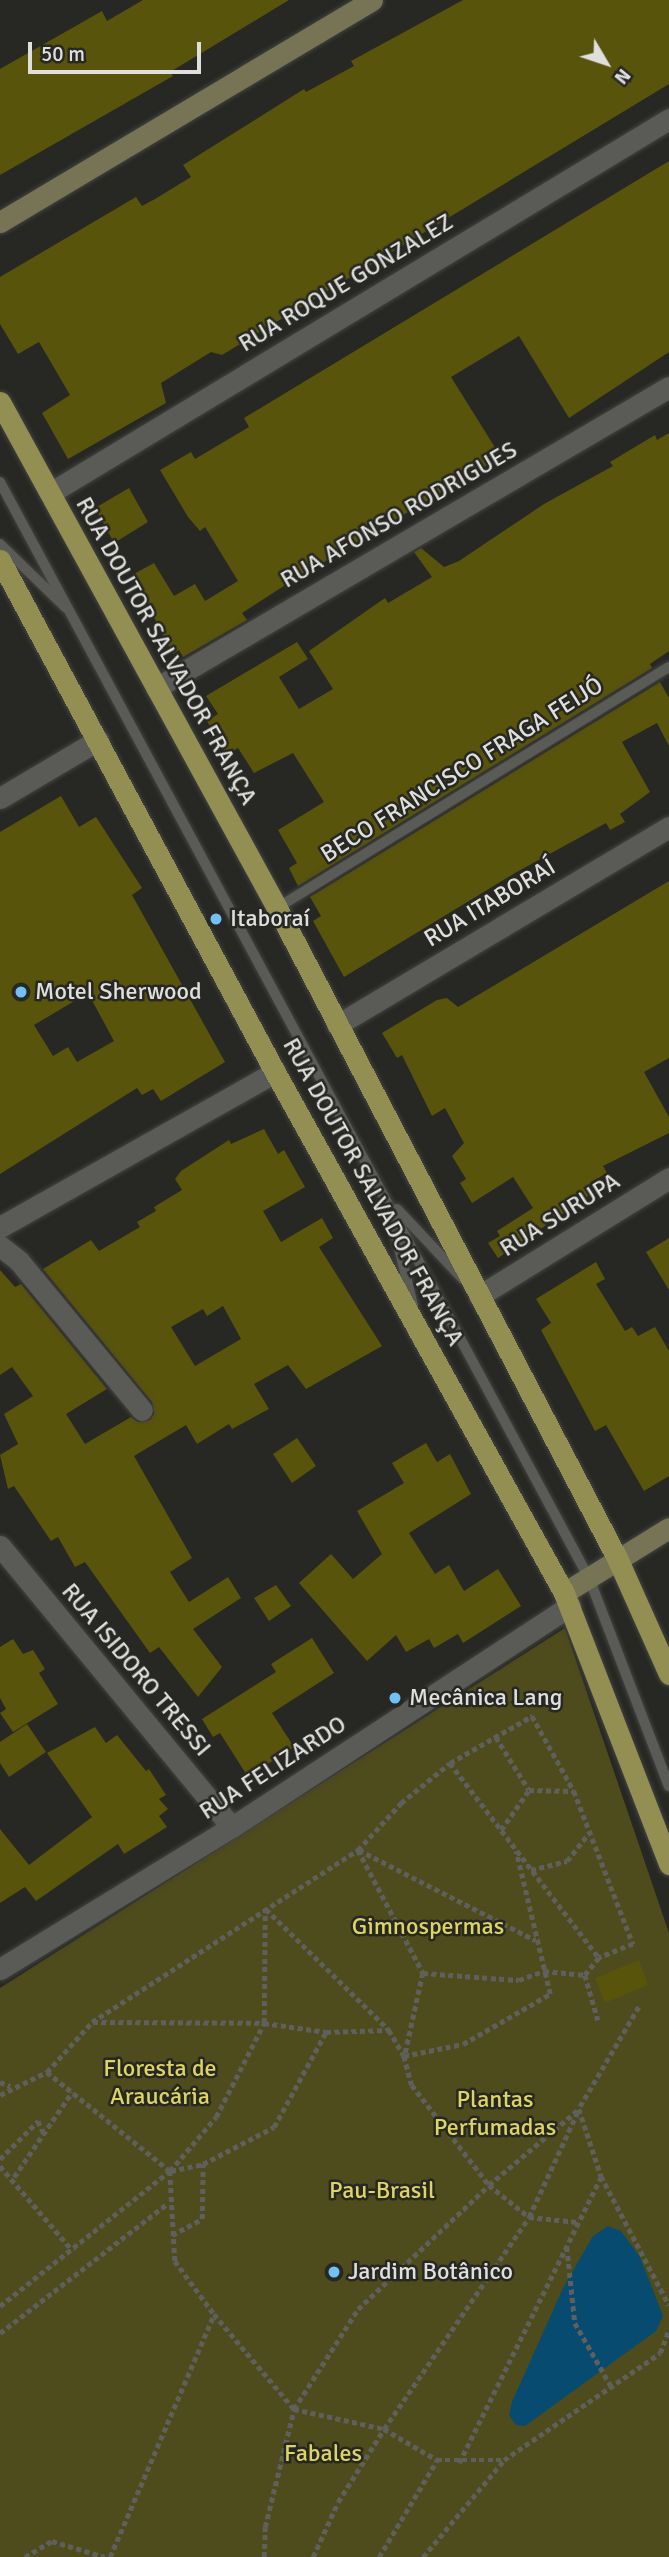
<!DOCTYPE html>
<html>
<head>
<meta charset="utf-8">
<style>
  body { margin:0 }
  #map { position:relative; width:669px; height:2557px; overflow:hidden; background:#272723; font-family:Signika,sans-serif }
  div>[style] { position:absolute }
  .green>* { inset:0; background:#4e4b1d }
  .water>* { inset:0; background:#074c70 }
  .building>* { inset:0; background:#59540c }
  .path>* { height:4.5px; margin-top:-2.25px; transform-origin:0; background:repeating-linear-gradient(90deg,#5f5f5b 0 5px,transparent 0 8.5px) }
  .roads { filter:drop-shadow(0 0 2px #42423f) drop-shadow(0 0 2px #42423f) }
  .lane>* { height:10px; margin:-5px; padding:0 5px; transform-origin:5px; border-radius:5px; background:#5a5a56 }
  .street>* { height:21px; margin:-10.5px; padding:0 10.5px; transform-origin:10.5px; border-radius:10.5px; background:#5a5a56 }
  .secondary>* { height:21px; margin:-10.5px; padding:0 10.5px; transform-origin:10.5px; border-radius:10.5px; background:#767454 }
  .primary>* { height:21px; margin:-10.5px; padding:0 10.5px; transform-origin:10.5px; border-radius:10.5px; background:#938e52 }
  .dots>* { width:19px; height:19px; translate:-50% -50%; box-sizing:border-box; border:4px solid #272723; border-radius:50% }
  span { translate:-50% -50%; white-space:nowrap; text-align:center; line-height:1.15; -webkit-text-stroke:5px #272723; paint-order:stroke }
  .street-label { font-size:24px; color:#dfdfdd }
  .poi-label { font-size:24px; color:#dfdfdd }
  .left { translate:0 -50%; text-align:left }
  .park-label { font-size:24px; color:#ded560 }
  .north { position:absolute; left:571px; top:28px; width:70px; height:70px; -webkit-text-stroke:5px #272723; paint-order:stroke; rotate:129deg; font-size:19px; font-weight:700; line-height:28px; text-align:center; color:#dfdfdd }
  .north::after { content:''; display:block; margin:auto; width:24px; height:32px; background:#dfdfdd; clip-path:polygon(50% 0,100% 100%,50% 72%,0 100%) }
  .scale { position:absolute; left:28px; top:42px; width:173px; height:32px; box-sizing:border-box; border:4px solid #dfdfdd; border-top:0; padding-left:9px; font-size:21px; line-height:24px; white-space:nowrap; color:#dfdfdd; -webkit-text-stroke:5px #272723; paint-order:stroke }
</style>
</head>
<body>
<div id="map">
  <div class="green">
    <i style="clip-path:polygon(565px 1628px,669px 1933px,669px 2557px,0 2557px,0 1988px)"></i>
  </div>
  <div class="water">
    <i style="clip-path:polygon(608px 2226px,621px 2231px,640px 2257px,663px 2316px,656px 2331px,525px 2426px,516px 2425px,509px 2415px,512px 2402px,563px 2288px,593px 2236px)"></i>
  </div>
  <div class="building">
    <i style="clip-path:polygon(143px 0,289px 0,170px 72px,173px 76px,0 175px,0 69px,102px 11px,107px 21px)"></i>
    <i style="clip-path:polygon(463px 0,669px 0,669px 84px,222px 355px,211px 352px,161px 383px,166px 403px,68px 459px,42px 413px,70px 395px,39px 342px,18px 354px,0 324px,0 277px,136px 197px,142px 206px,155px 199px,191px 177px,183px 165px,210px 148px,304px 89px,306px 92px,354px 66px,351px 61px)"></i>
    <i style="clip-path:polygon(669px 161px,669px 352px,569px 418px,519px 336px,451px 377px,501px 457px,290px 582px,242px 613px,247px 620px,183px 657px,179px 650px,173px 654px,132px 575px,154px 563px,174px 596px,195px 584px,205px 601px,238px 581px,205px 527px,200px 531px,188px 517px,160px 470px,191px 452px,195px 459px,249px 427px,244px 418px)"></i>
    <i style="clip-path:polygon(669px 433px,669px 651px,650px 664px,652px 668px,298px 886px,289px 868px,297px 863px,278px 830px,324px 802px,293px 753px,254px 773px,238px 748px,226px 755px,207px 721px,218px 714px,206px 696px,297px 642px,308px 659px,279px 677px,299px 709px,333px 689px,309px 651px,385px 598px,388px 603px,432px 577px,414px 552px,421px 548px,444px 567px,459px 561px,544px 504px,613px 466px,610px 462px,655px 435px,657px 440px)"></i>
    <i style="clip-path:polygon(129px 488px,148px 522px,114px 543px,95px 508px)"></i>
    <i style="clip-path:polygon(660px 682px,669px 698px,669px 746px,657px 723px,622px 742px,650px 792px,620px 814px,625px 822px,610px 830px,606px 823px,515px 873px,344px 977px,313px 921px,321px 916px,310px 897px)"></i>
    <i style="clip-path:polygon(evenodd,61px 796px,79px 827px,96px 817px,142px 888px,132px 895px,225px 1062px,161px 1101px,153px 1089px,142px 1095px,137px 1088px,0 1174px,0 832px,61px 796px,88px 993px,114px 1041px,77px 1062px,68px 1047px,53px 1056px,34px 1025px,88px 993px)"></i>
    <i style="clip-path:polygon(669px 881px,669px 1058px,644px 1072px,669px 1117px,669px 1133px,603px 1166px,607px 1173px,591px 1182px,587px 1188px,590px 1195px,498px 1258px,488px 1243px,500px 1236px,497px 1231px,533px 1208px,513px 1177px,472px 1203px,460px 1183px,466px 1179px,452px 1156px,464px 1143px,445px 1108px,432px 1116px,402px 1055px,397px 1058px,382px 1033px,437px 1000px,447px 998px,458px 1007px)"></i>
    <i style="clip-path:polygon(evenodd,264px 1129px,278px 1154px,284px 1150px,305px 1187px,263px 1211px,281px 1242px,322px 1218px,333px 1238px,319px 1247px,382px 1346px,306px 1389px,288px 1365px,254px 1384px,269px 1409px,232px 1429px,229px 1424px,197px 1444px,186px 1425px,134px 1456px,192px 1558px,170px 1572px,189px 1602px,228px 1577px,241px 1598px,193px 1629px,222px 1667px,198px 1697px,159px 1647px,150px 1653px,85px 1562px,75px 1567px,58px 1537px,51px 1541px,14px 1486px,8px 1489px,0 1455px,18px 1444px,4px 1414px,33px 1396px,12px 1367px,0 1375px,0 1270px,15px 1287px,21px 1284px,107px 1389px,66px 1414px,85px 1444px,131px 1417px,138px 1422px,150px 1420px,154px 1414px,152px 1402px,43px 1269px,91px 1240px,99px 1251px,140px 1227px,137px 1222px,156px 1211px,154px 1207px,182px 1190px,175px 1179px,181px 1171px,229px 1140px,231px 1144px,264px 1129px,223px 1306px,241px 1339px,195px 1366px,171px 1327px,203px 1309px,207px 1316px,223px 1306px)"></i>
    <i style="clip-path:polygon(669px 1238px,669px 1290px,646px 1252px)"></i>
    <i style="clip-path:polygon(596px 1262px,605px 1279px,596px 1284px,625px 1331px,632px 1327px,638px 1336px,655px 1327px,669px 1351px,669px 1476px,644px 1491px,606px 1425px,595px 1431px,541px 1330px,551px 1323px,536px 1299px)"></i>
    <i style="clip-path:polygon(297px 1438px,316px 1466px,292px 1483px,273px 1454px)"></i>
    <i style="clip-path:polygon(426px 1443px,437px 1462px,450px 1454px,471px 1494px,409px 1533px,435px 1574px,449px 1565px,464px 1591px,498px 1569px,521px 1606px,463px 1643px,458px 1634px,434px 1648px,429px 1639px,406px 1652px,396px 1635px,367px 1661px,299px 1583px,331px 1554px,353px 1579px,382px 1554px,357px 1511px,404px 1483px,392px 1463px)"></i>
    <i style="clip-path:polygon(276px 1585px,291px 1606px,269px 1621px,254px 1598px)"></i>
    <i style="clip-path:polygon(312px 1638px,334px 1673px,272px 1713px,294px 1747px,248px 1777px,220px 1733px,213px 1737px,202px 1719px,276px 1672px,271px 1664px)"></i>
    <i style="clip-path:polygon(13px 1639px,23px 1654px,33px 1650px,45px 1669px,39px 1673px,58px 1704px,13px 1732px,0 1713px,6px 1709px,0 1698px,0 1647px)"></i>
    <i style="clip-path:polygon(27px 1724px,46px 1752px,9px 1777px,0 1763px,0 1742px)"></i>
    <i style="clip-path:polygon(95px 1727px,106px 1743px,117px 1735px,146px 1771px,149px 1769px,166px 1795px,159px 1799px,168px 1809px,159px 1816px,167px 1827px,124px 1854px,118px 1844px,36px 1901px,25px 1887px,0 1903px,0 1829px,29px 1865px,92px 1817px,47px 1753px)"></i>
    <i style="clip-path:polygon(639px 1960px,648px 1985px,605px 2003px,595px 1978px)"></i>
  </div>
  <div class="path">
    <i style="left:496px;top:1737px;width:62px;rotate:58.1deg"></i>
    <i style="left:450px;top:1763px;width:245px;rotate:52.6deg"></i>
    <i style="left:599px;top:1958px;width:22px;rotate:129deg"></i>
    <i style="left:585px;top:1975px;width:47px;rotate:73.9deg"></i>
    <i style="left:501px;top:1830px;width:49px;rotate:-55deg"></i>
    <i style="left:529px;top:1790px;width:44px;rotate:1.3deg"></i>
    <i style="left:358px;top:1850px;width:139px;rotate:62.1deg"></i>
    <i style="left:423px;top:1973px;width:84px;rotate:102.4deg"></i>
    <i style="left:359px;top:1850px;width:198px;rotate:27.1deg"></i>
    <i style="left:531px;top:1870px;width:37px;rotate:-14deg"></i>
    <i style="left:567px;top:1861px;width:36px;rotate:-52deg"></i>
    <i style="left:266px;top:1909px;width:173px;rotate:44.5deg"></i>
    <i style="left:389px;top:2030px;width:30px;rotate:60deg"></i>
    <i style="left:404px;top:2056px;width:30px;rotate:75deg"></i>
    <i style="left:412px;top:2085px;width:126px;rotate:52.4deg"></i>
    <i style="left:489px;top:2185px;width:51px;rotate:38.7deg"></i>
    <i style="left:529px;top:2217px;width:48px;rotate:5.9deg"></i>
    <i style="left:423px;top:1973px;width:96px;rotate:4.2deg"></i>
    <i style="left:519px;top:1980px;width:27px;rotate:-20deg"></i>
    <i style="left:544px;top:1971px;width:41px;rotate:5.6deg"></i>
    <i style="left:639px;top:2007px;width:118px;rotate:120.5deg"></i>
    <i style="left:579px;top:2109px;width:71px;rotate:71.8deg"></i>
    <i style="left:601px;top:2176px;width:146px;rotate:62.2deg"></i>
    <i style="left:93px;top:2022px;width:171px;rotate:0.3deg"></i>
    <i style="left:264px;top:2023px;width:63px;rotate:8.3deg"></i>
    <i style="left:326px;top:2032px;width:62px;rotate:-1.8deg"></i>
    <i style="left:404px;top:2056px;width:60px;rotate:-11.5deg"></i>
    <i style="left:463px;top:2044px;width:100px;rotate:-29.9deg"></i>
    <i style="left:550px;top:1994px;width:147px;rotate:-103.4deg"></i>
    <i style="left:47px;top:2072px;width:67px;rotate:-48deg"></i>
    <i style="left:92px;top:2022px;width:317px;rotate:-32.9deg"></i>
    <i style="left:358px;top:1850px;width:64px;rotate:-47.5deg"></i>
    <i style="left:401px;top:1803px;width:63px;rotate:-39.2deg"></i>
    <i style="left:450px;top:1763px;width:95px;rotate:-29.8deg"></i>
    <i style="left:532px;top:1716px;width:86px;rotate:60.8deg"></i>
    <i style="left:574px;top:1791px;width:164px;rotate:68.9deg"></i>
    <i style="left:633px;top:1944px;width:37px;rotate:158deg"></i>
    <i style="left:0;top:2082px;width:11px;rotate:22deg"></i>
    <i style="left:0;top:2095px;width:52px;rotate:-26.1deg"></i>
    <i style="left:47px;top:2072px;width:158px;rotate:38.8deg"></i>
    <i style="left:170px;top:2171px;width:90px;rotate:86.8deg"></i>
    <i style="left:175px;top:2261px;width:66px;rotate:53.7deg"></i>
    <i style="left:214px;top:2314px;width:124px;rotate:49.9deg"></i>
    <i style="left:294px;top:2409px;width:92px;rotate:12.5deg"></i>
    <i style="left:384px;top:2429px;width:61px;rotate:30.3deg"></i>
    <i style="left:437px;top:2460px;width:67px"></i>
    <i style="left:504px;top:2460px;width:189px;rotate:-34.4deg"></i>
    <i style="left:660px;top:2353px;width:25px;rotate:-69deg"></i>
    <i style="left:0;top:2159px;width:54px;rotate:-45deg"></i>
    <i style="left:38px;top:2121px;width:14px;rotate:65deg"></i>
    <i style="left:0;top:2166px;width:111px;rotate:49.4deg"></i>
    <i style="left:171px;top:2171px;width:33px;rotate:-12deg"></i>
    <i style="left:203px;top:2164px;width:80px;rotate:-27.5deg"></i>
    <i style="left:274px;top:2127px;width:108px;rotate:-61.3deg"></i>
    <i style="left:14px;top:2177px;width:103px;rotate:-55.7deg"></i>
    <i style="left:172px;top:2235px;width:34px;rotate:-28deg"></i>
    <i style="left:202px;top:2219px;width:55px;rotate:-89deg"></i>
    <i style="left:567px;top:2247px;width:76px;rotate:84deg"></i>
    <i style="left:575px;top:2323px;width:73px;rotate:60.3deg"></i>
    <i style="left:0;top:2306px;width:217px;rotate:-38.5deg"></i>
    <i style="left:170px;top:2171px;width:71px;rotate:-49.6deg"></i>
    <i style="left:216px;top:2117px;width:106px;rotate:-62.9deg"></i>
    <i style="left:264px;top:2023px;width:114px;rotate:-89.5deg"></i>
    <i style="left:0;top:2333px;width:212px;rotate:-37.7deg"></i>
    <i style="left:459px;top:2463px;width:319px;rotate:-63.6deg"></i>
    <i style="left:25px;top:2557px;width:31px;rotate:-31deg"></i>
    <i style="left:52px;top:2541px;width:55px;rotate:16.8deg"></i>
    <i style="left:110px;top:2557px;width:264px;rotate:-66.8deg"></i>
    <i style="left:264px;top:2557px;width:30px;rotate:-88deg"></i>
    <i style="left:265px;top:2527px;width:122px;rotate:-76.2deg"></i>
    <i style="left:294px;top:2409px;width:119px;rotate:-57.4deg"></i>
    <i style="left:358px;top:2309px;width:180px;rotate:-43.4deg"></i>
    <i style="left:489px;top:2185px;width:118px;rotate:-40.2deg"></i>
    <i style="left:313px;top:2557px;width:60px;rotate:-65.6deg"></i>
    <i style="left:338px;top:2502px;width:86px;rotate:-57.8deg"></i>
    <i style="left:384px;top:2429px;width:257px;rotate:-55.6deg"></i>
    <i style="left:529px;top:2217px;width:115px;rotate:-65.2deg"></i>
    <i style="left:379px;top:2557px;width:113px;rotate:-59.1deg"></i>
    <i style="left:423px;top:2557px;width:126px;rotate:-50.1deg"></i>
  </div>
  <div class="roads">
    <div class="lane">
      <i style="left:0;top:482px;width:1244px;rotate:61.75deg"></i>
      <i style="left:589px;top:1578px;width:223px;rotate:69deg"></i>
      <i style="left:0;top:544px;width:92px;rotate:44.1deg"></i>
      <i style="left:277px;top:908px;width:460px;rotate:-31.6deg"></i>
      <i style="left:397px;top:1209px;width:96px;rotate:46.7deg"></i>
      <i style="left:391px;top:1215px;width:93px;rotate:76.3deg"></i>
    </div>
    <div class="street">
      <i style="left:50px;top:493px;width:723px;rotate:-31.14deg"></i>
      <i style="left:156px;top:688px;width:595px;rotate:-30.4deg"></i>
      <i style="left:0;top:798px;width:114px;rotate:-30.6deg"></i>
      <i style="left:337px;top:1025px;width:387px;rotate:-30.8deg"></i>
      <i style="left:0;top:1227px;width:316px;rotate:-29.4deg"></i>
      <i style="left:0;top:1246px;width:24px;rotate:38deg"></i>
      <i style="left:19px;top:1261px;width:193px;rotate:50.5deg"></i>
      <i style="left:479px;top:1296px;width:224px;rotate:-31.8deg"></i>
      <i style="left:0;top:1546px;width:364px;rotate:50.5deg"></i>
      <i style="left:0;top:1969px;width:272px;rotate:-31.5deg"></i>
      <i style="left:232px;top:1827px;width:404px;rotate:-33.2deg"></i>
    </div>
    <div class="secondary">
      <i style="left:0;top:222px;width:433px;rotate:-30.8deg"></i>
      <i style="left:564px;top:1593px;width:123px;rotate:-31.8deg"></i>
    </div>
    <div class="primary">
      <i style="left:0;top:402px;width:577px;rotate:61.3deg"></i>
      <i style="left:277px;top:908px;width:736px;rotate:62.39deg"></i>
      <i style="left:618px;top:1560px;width:125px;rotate:65.9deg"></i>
      <i style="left:0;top:560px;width:581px;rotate:61.76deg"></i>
      <i style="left:275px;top:1072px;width:596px;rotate:60.98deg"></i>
      <i style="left:564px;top:1593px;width:291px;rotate:68.8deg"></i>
    </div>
  </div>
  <div class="dots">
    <i style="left:216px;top:919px;background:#72c1f5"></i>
    <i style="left:21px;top:992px;background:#72c1f5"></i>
    <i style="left:395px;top:1698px;background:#72c1f5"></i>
    <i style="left:334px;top:2272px;background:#72c1f5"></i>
  </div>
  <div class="street-label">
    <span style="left:346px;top:283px;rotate:-31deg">RUA ROQUE GONZALEZ</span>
    <span style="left:399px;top:515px;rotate:-30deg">RUA AFONSO RODRIGUES</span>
    <span style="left:166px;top:651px;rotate:61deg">RUA DOUTOR SALVADOR FRANÇA</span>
    <span style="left:462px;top:770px;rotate:-32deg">BECO FRANCISCO FRAGA FEIJÓ</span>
    <span style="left:490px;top:903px;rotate:-31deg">RUA ITABORAÍ</span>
    <span style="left:373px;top:1192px;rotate:61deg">RUA DOUTOR SALVADOR FRANÇA</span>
    <span style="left:560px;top:1215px;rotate:-32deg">RUA SURUPA</span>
    <span style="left:136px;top:1670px;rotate:50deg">RUA ISIDORO TRESSI</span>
    <span style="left:273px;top:1768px;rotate:-33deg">RUA FELIZARDO</span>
  </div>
  <div class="poi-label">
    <span class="left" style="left:230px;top:919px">Itaboraí</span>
    <span class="left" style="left:35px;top:992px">Motel Sherwood</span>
    <span class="left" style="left:409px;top:1698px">Mecânica Lang</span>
    <span class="left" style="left:348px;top:2272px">Jardim Botânico</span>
  </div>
  <div class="park-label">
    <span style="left:428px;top:1927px">Gimnospermas</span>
    <span style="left:160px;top:2083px">Floresta de<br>Araucária</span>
    <span style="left:495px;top:2114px">Plantas<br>Perfumadas</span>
    <span style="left:382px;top:2191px">Pau-Brasil</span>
    <span style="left:323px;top:2454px">Fabales</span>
  </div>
  <div class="north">N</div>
  <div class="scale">50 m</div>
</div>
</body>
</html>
